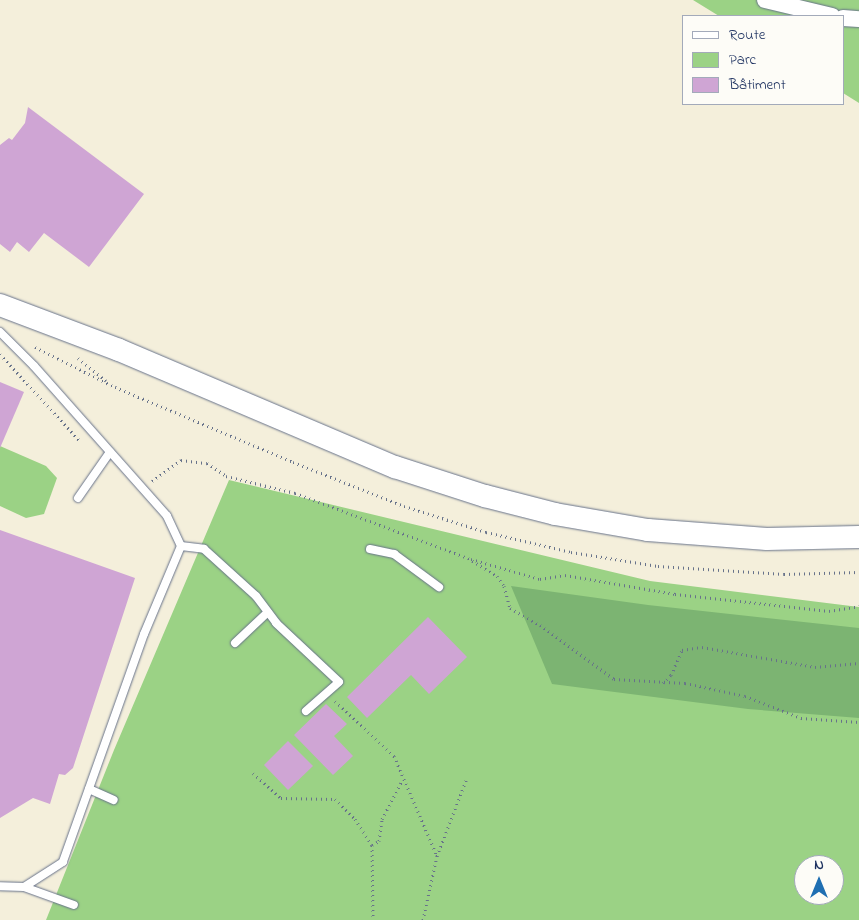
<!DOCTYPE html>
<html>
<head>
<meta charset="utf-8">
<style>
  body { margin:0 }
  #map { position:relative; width:859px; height:920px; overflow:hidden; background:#f4efdb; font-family:"Indie Flower",sans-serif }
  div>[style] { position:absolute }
  .green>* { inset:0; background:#9bd285 }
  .forest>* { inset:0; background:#7cb472 }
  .building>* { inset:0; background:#cfa5d4 }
  .path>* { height:3px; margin-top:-1.5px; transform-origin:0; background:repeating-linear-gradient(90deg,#67728a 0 1px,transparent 0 5px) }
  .roads { filter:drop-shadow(0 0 1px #67728a) drop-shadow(0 0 1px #67728a) }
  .service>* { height:8px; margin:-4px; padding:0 4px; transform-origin:4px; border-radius:4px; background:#fff }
  .minor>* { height:16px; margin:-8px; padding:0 8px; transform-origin:8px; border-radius:8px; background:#fff }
  .secondary>* { height:22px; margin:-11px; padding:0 11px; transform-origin:11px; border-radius:11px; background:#fff }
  span { translate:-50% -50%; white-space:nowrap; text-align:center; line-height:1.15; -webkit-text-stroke:4.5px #fdfcf7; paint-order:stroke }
  .legend { position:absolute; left:682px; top:15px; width:162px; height:90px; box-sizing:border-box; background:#fdfcf7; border:1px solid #a3aaba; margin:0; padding:6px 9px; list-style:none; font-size:15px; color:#1b2f5e }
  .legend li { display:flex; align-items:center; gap:10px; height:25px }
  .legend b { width:25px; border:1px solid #a3aaba }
  .north { position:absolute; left:794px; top:855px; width:50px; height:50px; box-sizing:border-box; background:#fdfcf7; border:1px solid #a3aaba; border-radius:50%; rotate:0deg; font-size:14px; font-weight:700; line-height:20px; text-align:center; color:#1b2f5e }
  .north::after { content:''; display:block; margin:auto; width:18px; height:22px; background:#1f6fb2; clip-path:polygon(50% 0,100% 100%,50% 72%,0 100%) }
</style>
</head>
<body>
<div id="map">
  <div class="green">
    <i style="clip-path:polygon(693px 0,859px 0,859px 103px,843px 93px,843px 16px,719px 16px)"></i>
    <i style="clip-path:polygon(0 446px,46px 466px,57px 478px,44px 514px,26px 518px,0 506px)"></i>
    <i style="clip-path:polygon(evenodd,229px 480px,650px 581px,859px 607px,859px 920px,46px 920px,114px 750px,229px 480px,804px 865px,834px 865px,834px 895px,804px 895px,804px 865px)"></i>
  </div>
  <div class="forest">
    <i style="clip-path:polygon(511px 586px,648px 605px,859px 628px,859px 718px,748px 709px,552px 684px)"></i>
  </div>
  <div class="building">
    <i style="clip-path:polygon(28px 107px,144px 194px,89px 267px,44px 233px,29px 252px,17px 242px,10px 252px,0 244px,0 145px,9px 138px,12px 140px,25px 123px)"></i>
    <i style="clip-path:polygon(0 382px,24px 392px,0 448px)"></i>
    <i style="clip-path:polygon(0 530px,135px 578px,73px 768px,65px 775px,59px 774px,50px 804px,33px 798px,0 818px)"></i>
    <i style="clip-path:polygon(428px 617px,467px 657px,429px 694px,411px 675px,367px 718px,347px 697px)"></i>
    <i style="clip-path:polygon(326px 704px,347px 724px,334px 736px,353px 756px,333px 775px,294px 735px)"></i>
    <i style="clip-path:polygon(288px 741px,313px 766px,288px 790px,264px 765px)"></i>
  </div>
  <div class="path">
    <i style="left:35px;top:347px;width:89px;rotate:26.6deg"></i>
    <i style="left:115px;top:387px;width:193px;rotate:22.8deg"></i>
    <i style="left:293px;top:462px;width:119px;rotate:21.6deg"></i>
    <i style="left:404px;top:506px;width:86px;rotate:17.6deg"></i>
    <i style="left:486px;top:532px;width:87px;rotate:13.2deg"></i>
    <i style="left:571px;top:552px;width:88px;rotate:9.1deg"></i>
    <i style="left:658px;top:566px;width:126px;rotate:3.6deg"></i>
    <i style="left:784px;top:574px;width:75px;rotate:-1.5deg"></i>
    <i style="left:0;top:354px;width:117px;rotate:47.4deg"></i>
    <i style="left:78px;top:358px;width:36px;rotate:39deg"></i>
    <i style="left:152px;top:481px;width:36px;rotate:-36deg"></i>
    <i style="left:181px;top:460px;width:26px;rotate:7deg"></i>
    <i style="left:207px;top:463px;width:23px;rotate:34deg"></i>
    <i style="left:226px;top:476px;width:71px;rotate:13.8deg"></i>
    <i style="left:295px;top:493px;width:185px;rotate:20.6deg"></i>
    <i style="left:468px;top:558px;width:34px;rotate:32deg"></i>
    <i style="left:497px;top:576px;width:12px;rotate:55deg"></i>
    <i style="left:504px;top:586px;width:23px;rotate:75deg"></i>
    <i style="left:510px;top:608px;width:34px;rotate:30deg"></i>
    <i style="left:540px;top:625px;width:92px;rotate:36.1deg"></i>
    <i style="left:614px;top:679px;width:71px;rotate:3.2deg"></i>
    <i style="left:685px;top:683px;width:61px;rotate:12.2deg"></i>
    <i style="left:745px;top:696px;width:60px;rotate:21.4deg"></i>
    <i style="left:801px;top:718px;width:58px;rotate:3.9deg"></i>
    <i style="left:471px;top:559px;width:72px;rotate:16.2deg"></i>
    <i style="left:540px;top:579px;width:25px;rotate:-9deg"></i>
    <i style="left:565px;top:575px;width:112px;rotate:9.8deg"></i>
    <i style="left:675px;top:594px;width:155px;rotate:6.3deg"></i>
    <i style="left:829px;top:611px;width:30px;rotate:-9deg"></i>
    <i style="left:663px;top:683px;width:11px;rotate:-45deg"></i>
    <i style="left:671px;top:675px;width:27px;rotate:-66deg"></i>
    <i style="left:682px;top:650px;width:20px;rotate:-9deg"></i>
    <i style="left:702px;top:647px;width:115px;rotate:10deg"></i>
    <i style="left:815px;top:667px;width:44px;rotate:-5.2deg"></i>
    <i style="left:335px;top:701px;width:81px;rotate:43deg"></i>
    <i style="left:394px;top:756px;width:109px;rotate:66.7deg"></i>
    <i style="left:253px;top:773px;width:38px;rotate:42deg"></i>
    <i style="left:281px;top:798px;width:54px;rotate:1.1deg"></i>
    <i style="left:335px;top:799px;width:28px;rotate:45deg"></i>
    <i style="left:355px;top:819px;width:31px;rotate:57deg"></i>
    <i style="left:372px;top:845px;width:75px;rotate:89.2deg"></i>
    <i style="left:372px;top:845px;width:8px;rotate:-30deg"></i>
    <i style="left:379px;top:841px;width:22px;rotate:-82deg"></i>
    <i style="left:382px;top:819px;width:45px;rotate:-62.3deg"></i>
    <i style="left:423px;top:920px;width:66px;rotate:-77.7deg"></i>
    <i style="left:437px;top:856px;width:84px;rotate:-69deg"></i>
  </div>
  <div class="roads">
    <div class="service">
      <i style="left:0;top:332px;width:48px;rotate:45deg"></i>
      <i style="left:34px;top:366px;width:200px;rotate:48.4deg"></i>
      <i style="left:167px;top:516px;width:33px;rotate:65deg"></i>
      <i style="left:181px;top:546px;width:95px;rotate:112.8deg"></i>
      <i style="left:144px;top:634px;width:242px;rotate:109.6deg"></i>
      <i style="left:63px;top:862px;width:46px;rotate:147.3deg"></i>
      <i style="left:24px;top:887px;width:24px;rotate:-178deg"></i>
      <i style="left:78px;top:498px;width:56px;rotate:-55.2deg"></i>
      <i style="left:181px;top:546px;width:23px;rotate:7deg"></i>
      <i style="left:204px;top:549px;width:70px;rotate:42.1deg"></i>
      <i style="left:256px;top:596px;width:34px;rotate:53deg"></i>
      <i style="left:276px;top:623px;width:86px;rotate:43.1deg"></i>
      <i style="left:339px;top:682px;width:44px;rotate:138.7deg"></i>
      <i style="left:370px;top:549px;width:25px;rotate:12deg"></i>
      <i style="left:394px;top:554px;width:56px;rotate:36.3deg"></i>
      <i style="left:235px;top:643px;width:45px;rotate:-43.2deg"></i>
      <i style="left:89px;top:789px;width:27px;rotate:24deg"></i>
      <i style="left:24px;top:887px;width:53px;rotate:19.8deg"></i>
    </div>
    <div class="minor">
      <i style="left:765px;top:0;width:69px;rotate:13.4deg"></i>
      <i style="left:843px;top:18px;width:16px;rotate:4deg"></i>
    </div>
    <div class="secondary">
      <i style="left:0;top:305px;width:127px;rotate:20.7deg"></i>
      <i style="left:119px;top:350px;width:300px;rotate:23deg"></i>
      <i style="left:395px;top:467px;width:95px;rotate:17.9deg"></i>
      <i style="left:485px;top:496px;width:72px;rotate:14.4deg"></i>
      <i style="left:555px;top:514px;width:94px;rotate:9.8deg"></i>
      <i style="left:648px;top:530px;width:119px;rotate:4.3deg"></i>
      <i style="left:767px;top:539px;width:92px;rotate:-1.2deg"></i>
    </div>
  </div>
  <ul class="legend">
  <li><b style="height:6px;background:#fff"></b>Route</li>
  <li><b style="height:14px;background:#9bd285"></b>Parc</li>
  <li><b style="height:14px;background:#cfa5d4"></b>Bâtiment</li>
  </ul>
  <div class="north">N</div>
</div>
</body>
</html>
